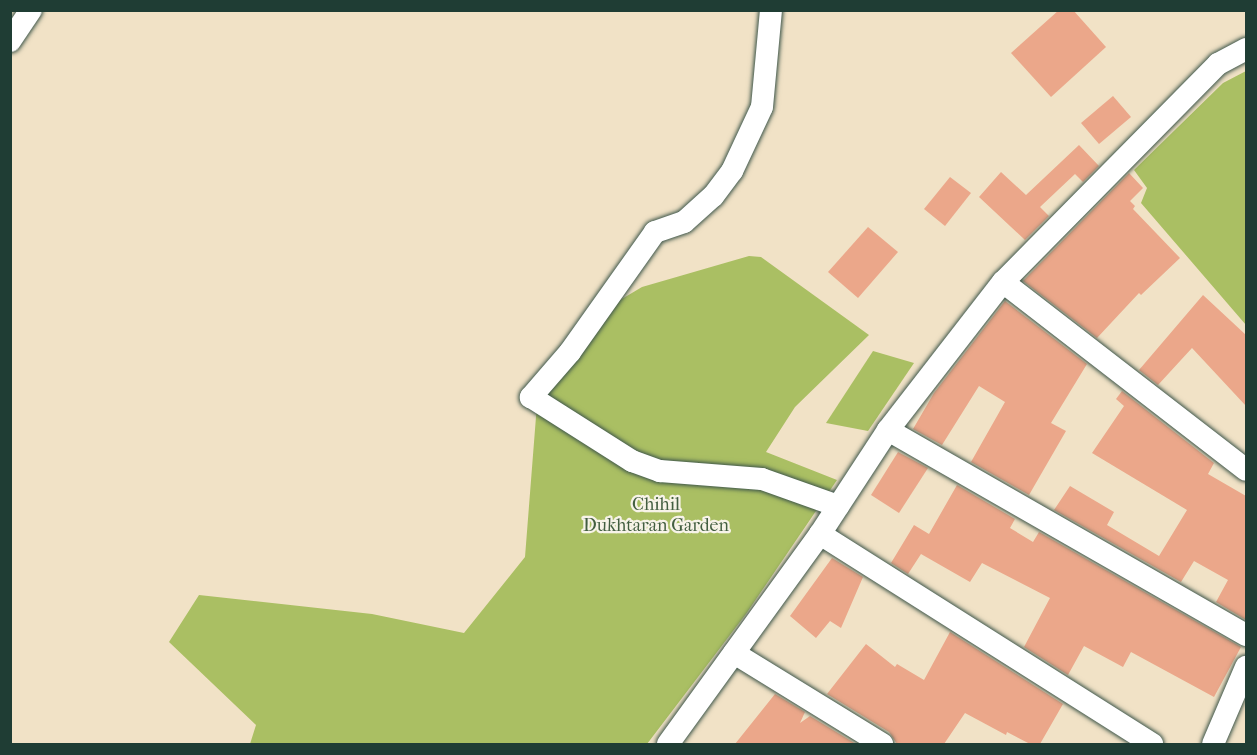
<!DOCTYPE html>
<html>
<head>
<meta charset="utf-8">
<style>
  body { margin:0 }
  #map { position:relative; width:1257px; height:755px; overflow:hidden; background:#f1e2c6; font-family:"IM FELL French Canon",serif }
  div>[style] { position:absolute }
  .green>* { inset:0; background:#aabf63 }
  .building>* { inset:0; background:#eba78a }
  .roads { filter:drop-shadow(0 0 2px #3e564a) drop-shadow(0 0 2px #3e564a) }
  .minor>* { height:22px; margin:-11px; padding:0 11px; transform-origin:11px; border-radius:11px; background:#fff }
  span { translate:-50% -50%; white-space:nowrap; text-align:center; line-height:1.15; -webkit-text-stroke:4.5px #f7f3e8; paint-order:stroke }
  .park-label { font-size:18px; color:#425e40 }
  .frame { position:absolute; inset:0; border:12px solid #1f3d34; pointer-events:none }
</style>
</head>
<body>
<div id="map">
  <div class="green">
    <i style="clip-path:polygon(1246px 71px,1246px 325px,1141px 203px,1147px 188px,1134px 170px,1223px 83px)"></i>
    <i style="clip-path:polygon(749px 256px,761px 257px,869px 335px,795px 407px,766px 452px,837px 480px,746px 614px,647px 744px,250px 744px,256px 725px,169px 642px,199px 595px,372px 614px,464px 633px,525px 557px,537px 404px,605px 309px,642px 287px)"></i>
    <i style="clip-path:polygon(873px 351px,914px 363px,868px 431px,826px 423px)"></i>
  </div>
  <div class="building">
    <i style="clip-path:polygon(1059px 10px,1073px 10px,1106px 47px,1051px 97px,1011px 53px)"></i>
    <i style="clip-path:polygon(1113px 96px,1131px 117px,1099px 144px,1081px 123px)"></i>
    <i style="clip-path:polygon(1079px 145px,1099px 166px,1083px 182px,1075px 174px,1040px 207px,1049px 216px,1025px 240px,979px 197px,1001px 172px,1026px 195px)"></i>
    <i style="clip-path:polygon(1129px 173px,1143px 188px,1130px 201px,1135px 206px,1133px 209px,1180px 258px,1141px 295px,1139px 293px,1097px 338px,1023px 281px)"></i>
    <i style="clip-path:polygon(950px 177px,971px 193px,945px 226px,924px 209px)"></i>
    <i style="clip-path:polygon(868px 227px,898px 252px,858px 298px,828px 272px)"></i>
    <i style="clip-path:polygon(1203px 295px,1246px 335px,1246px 406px,1192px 348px,1158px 385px,1139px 370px)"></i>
    <i style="clip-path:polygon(1005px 301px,1087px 364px,1051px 423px,1066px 431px,1029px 495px,971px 462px,1005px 402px,979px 386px,942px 445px,913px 429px,934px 393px)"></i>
    <i style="clip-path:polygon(1122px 391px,1214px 463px,1208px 474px,1246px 496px,1246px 620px,1216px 602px,1228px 580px,1194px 561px,1181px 582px,1054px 510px,1070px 486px,1114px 512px,1107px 525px,1159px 556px,1187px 510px,1092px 453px,1124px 406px,1116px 399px)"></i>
    <i style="clip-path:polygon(898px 452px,928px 468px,899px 513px,871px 495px)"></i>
    <i style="clip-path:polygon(957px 485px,1015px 519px,1010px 528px,1033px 542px,1039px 532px,1241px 647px,1214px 697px,1131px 652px,1123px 667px,1084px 646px,1068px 675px,1024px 647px,1050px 598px,982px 563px,970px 582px,921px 554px,908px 574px,891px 563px,914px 525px,929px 534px)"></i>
    <i style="clip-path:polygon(832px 558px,863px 577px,841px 628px,830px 621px,816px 638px,790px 616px)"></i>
    <i style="clip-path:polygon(950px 632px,1063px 704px,1040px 744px,1030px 744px,1007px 732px,1006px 735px,965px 713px,944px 744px,897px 744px,889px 732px,827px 694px,866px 644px,895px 667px,897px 664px,924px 680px)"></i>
    <i style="clip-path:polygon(775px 694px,805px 712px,800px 723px,810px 716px,856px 744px,735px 744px)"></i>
  </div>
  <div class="roads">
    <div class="minor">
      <i style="left:771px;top:10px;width:97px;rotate:95.3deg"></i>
      <i style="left:762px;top:107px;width:71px;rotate:115.1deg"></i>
      <i style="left:732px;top:171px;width:31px;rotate:127deg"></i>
      <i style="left:713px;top:196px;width:39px;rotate:138deg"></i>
      <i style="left:684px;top:222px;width:31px;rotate:161deg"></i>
      <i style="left:655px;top:232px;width:147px;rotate:125.3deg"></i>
      <i style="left:570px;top:352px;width:60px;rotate:130.9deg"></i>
      <i style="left:531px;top:397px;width:120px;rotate:32.4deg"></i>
      <i style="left:632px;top:461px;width:30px;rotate:20deg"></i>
      <i style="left:660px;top:471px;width:102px;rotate:4.5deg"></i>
      <i style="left:762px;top:479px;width:81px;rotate:19.6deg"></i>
      <i style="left:10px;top:41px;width:37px;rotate:-56deg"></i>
      <i style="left:1003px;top:282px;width:307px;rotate:37.7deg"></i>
      <i style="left:888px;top:430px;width:413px;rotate:29.8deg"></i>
      <i style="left:820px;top:534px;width:393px;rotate:32.3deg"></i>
      <i style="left:734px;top:653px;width:174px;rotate:31.6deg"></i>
      <i style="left:668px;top:744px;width:259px;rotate:-54.1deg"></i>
      <i style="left:820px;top:534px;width:124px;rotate:-56.8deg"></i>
      <i style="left:888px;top:430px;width:187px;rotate:-52.2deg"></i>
      <i style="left:1003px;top:282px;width:306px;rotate:-45.4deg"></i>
      <i style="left:1218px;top:64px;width:32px;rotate:-28deg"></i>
      <i style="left:1213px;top:744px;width:84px;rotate:-66.8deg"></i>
    </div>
  </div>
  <div class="park-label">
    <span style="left:656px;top:516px">Chihil<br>Dukhtaran Garden</span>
  </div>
  <div class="frame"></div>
</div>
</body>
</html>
